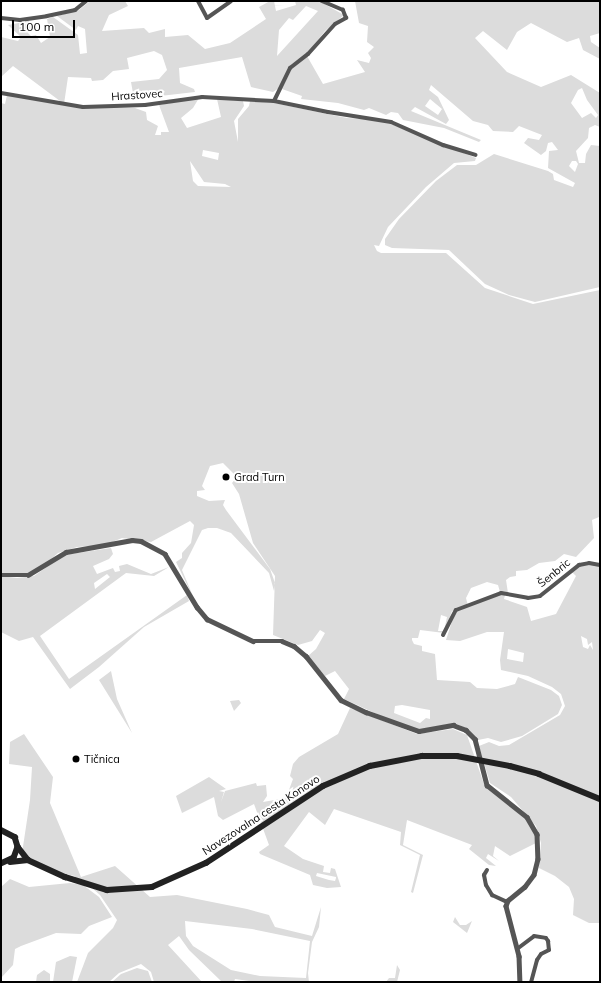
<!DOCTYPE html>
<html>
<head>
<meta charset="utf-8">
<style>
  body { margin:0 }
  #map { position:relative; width:601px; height:983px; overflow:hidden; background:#fff; font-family:Mulish,sans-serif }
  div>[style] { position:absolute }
  .green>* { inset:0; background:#dcdcdc }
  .minor>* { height:4px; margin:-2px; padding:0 2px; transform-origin:2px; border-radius:2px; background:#555 }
  .tertiary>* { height:4.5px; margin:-2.25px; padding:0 2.25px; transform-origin:2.25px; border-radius:2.25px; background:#555 }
  .secondary>* { height:5.5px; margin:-2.75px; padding:0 2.75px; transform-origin:2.75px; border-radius:2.75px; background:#222 }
  .dots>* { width:11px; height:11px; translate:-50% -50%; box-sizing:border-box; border:2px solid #fff; border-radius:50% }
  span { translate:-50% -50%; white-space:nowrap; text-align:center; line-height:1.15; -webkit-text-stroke:4px #fff; paint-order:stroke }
  .street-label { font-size:11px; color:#000 }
  .poi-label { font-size:11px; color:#000 }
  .left { translate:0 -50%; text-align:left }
  .frame { position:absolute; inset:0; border:2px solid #000; pointer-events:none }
  .scale { position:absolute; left:12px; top:20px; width:63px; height:18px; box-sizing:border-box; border:2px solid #000; border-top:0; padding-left:5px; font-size:12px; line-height:14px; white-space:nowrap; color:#000; -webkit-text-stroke:3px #fff; paint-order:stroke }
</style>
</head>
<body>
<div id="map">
  <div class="green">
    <i style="clip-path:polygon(evenodd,90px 1px,125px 1px,128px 6px,109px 15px,102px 31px,144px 28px,149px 33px,165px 29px,165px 37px,188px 35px,205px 49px,230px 43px,266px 19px,259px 7px,270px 1px,274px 1px,276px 11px,296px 5px,295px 1px,319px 1px,344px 15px,325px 31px,307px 54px,292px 64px,279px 88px,273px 92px,251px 87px,242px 57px,179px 68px,180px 83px,194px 89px,195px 92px,134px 99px,131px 82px,159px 79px,167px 70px,162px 55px,154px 51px,127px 58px,129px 69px,113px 71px,103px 80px,92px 81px,91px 78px,68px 77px,64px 104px,13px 66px,1px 77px,1px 37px,18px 41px,21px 37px,8px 25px,29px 21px,30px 31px,25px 30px,31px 36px,36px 35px,41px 43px,50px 37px,47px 19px,53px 17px,78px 35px,80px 54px,87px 53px,85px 29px,78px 26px,76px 30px,57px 16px,79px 10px,90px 1px,306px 6px,318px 11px,277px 56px,279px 30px,289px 18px,293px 20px,306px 6px)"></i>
    <i style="clip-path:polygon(evenodd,355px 1px,600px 1px,600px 33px,590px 36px,591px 42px,600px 48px,600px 59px,583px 50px,579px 38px,567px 42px,531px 23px,517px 32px,507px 50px,483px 31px,475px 38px,507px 72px,541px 87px,571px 75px,600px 93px,600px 127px,595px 125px,589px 128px,588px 138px,576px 151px,579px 163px,585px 163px,586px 154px,591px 145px,600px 146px,600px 287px,535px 302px,509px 295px,485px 284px,449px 250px,392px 248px,385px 245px,385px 239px,399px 219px,436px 181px,457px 165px,476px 165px,494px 154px,548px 171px,553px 174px,554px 180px,573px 187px,575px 183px,548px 168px,549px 151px,558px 150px,552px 142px,548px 143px,546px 151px,541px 155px,524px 143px,528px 138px,539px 140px,542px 135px,519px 126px,513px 132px,493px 131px,488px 125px,473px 121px,431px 85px,429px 90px,438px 97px,449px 120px,446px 124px,415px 107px,411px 111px,481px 140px,479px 142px,444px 128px,403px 120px,398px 113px,391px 112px,386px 115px,369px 108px,364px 110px,338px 103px,301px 99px,302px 96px,282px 89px,292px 68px,307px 56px,323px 84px,365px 72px,357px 60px,369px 63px,371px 58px,368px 53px,374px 47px,367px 42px,368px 26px,359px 23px,355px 1px,582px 88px,587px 100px,598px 115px,596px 118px,591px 113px,582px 118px,571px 103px,578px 90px,582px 88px,355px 1px,430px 99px,442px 109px,438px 115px,425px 106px,430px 99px,355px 1px,572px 161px,576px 161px,578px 164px,575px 172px,569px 166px,572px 161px)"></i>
    <i style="clip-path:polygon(evenodd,7px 95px,63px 105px,135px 108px,146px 112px,147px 120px,158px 126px,155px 135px,161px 135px,161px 132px,169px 132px,159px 105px,199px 98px,193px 108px,181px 118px,187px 128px,221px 117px,217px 99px,243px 101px,244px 106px,234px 121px,238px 142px,238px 119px,249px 106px,250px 101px,274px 103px,347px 118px,381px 120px,476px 158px,475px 161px,454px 163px,426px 187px,388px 227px,379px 246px,374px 245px,377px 251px,381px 253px,446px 253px,485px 288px,533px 304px,600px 290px,600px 520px,599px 517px,592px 520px,594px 538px,576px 557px,564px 554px,555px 561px,539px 563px,527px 570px,516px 571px,516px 576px,510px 577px,506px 580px,508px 593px,500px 592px,498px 585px,487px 582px,471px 588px,466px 598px,468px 606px,452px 611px,444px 633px,420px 630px,418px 638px,412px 638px,412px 640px,414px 644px,422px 646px,422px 651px,435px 654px,437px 680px,470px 682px,477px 688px,497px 689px,515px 684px,518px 677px,551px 690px,559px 696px,562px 705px,558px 714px,522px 736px,501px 742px,488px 738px,478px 740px,466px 728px,454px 723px,429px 728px,418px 733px,344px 699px,349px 689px,335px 671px,325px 676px,308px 656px,316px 649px,325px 633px,320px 630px,312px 641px,298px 645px,273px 635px,275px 576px,253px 543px,239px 494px,232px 483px,237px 477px,223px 463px,210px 466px,202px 486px,205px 490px,197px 491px,197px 496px,209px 501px,225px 500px,223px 505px,226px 510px,270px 569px,275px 583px,274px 591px,269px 573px,231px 533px,217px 528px,208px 528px,202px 530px,182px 570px,195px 601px,176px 562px,182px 558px,182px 553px,191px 543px,194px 525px,190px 521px,151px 542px,122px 538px,105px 545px,77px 547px,58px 553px,42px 567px,28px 573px,1px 573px,1px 103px,5px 104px,7px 95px,203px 150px,219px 153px,218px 160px,202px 156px,203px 150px,7px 95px,190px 161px,204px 182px,225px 184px,231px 187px,198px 186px,193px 181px,190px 161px,7px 95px,441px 615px,447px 617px,444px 631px,438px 631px,441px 615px,7px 95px,402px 705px,430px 710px,430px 719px,426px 718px,420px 723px,394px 713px,395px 706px,402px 705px)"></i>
    <i style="clip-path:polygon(evenodd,111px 548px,113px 554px,109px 559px,93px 566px,97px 574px,113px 568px,115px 572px,120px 571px,119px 566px,127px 564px,151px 574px,169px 567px,154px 576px,126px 573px,40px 636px,69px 679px,187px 595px,189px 601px,144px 627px,99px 667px,70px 689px,33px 637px,19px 641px,1px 632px,1px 576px,17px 578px,34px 576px,64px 555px,111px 548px,107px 574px,110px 577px,95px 589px,94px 583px,107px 574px)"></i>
    <i style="clip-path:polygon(evenodd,589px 564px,600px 566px,600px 923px,589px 923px,573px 915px,574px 899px,569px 887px,555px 876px,539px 868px,541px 843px,536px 826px,511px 797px,490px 783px,479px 746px,489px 742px,499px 746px,509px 745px,560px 715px,565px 706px,561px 694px,552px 687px,528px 676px,501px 670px,500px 660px,504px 632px,487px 632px,460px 641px,446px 640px,455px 612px,495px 595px,505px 595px,504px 599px,527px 607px,531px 621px,556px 614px,576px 576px,571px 571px,578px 566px,589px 564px,581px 636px,587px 639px,588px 645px,592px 642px,593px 650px,590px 645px,588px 649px,583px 647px,581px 636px,589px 564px,508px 649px,524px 653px,523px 662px,507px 659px,508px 649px)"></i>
    <i style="clip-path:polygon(111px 671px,117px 699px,132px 733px,99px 680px)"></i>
    <i style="clip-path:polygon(239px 700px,241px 703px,234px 711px,230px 701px)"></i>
    <i style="clip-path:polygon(evenodd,350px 708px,417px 734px,453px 729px,467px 735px,485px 787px,500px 794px,526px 818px,537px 836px,536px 843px,510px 856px,495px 846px,493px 856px,499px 861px,488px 854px,486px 858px,496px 866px,489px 865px,469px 849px,472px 845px,407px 820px,403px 845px,423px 855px,413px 893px,411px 892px,420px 855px,400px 845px,401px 832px,334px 809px,325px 825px,309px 812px,284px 846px,303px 859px,324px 866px,323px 872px,330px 873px,331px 868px,335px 869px,341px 887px,327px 888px,313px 885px,310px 875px,260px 854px,259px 852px,269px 845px,254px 804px,223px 820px,218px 816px,214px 797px,182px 813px,176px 796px,209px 777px,226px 789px,219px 791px,224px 792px,221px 802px,225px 791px,256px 783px,257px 786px,266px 785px,267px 796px,263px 802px,286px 798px,293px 779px,290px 776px,293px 764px,299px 757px,338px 734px,350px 708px,317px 873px,336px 877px,336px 878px,335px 881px,329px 880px,316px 876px,317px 873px)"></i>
    <i style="clip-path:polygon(evenodd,24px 734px,53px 777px,50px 803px,81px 877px,115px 866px,150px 897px,177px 895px,247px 909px,269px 915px,275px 927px,312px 936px,321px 907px,319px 927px,312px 942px,308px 973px,309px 982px,256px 982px,235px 979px,234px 982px,222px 982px,189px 950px,179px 936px,168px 945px,202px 982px,154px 982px,151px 972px,141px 964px,119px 973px,109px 982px,77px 982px,88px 953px,113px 928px,117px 920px,100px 895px,92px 888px,73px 881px,75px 876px,42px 869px,21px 860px,30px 800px,32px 767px,9px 764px,10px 742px,24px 734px,185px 921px,252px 929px,310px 941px,306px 978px,260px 976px,231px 970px,193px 946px,186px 936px,185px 921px)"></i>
    <i style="clip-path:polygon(10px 879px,29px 887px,70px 883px,83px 885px,99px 897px,112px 917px,89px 926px,81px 934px,56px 933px,21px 946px,15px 949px,13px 965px,1px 978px,1px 887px)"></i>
    <i style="clip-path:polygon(455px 917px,460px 925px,466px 925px,472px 921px,467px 933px,453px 922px)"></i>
    <i style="clip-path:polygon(70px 956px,77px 957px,72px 982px,53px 982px,56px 962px)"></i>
    <i style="clip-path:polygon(397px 965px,400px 970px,397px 982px,386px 982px,389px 978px,395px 978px)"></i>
    <i style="clip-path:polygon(137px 968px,148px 971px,152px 982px,112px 982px,121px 974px)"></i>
    <i style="clip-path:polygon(44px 970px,50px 974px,50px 982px,36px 982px,37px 975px)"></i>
  </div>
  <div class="minor">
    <i style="left:198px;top:1px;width:19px;rotate:62deg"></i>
    <i style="left:207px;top:18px;width:29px;rotate:-35deg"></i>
    <i style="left:1px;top:18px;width:19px;rotate:6deg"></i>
    <i style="left:20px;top:20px;width:27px;rotate:-8deg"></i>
    <i style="left:47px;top:16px;width:29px;rotate:-12deg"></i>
    <i style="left:75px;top:10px;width:14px;rotate:-39deg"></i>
    <i style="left:1px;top:93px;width:83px;rotate:9.7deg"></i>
    <i style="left:83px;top:107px;width:62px;rotate:-1.8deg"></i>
    <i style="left:145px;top:105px;width:58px;rotate:-8deg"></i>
    <i style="left:202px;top:97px;width:72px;rotate:3.2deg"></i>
    <i style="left:274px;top:101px;width:55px;rotate:11.5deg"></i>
    <i style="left:328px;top:112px;width:64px;rotate:9deg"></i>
    <i style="left:391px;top:122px;width:57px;rotate:23.9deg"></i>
    <i style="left:443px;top:145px;width:34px;rotate:17deg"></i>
    <i style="left:274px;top:101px;width:37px;rotate:-64deg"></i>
    <i style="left:290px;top:68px;width:23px;rotate:-38deg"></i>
    <i style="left:308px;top:54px;width:40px;rotate:-48deg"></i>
    <i style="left:335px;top:24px;width:13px;rotate:-29deg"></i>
    <i style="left:346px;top:18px;width:9px;rotate:-111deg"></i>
    <i style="left:343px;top:10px;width:23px;rotate:-157deg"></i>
    <i style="left:443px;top:635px;width:28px;rotate:-63deg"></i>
    <i style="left:456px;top:610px;width:48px;rotate:-20.7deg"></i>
    <i style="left:501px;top:593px;width:27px;rotate:10deg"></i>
    <i style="left:528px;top:598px;width:12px;rotate:-9deg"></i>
    <i style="left:540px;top:596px;width:50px;rotate:-38.5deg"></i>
    <i style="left:579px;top:565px;width:10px;rotate:-11deg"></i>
    <i style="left:589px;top:563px;width:11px;rotate:10deg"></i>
    <i style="left:487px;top:870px;width:6px;rotate:121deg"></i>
    <i style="left:484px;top:875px;width:10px;rotate:79deg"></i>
    <i style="left:486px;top:885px;width:12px;rotate:59deg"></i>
    <i style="left:492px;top:895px;width:17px;rotate:25deg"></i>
    <i style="left:517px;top:949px;width:21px;rotate:-37deg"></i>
    <i style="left:534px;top:936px;width:12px;rotate:9deg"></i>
    <i style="left:546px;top:938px;width:4px;rotate:56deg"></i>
    <i style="left:548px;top:941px;width:9px;rotate:84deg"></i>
    <i style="left:549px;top:950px;width:9px;rotate:153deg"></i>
    <i style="left:541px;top:954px;width:7px;rotate:124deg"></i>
    <i style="left:537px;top:960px;width:23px;rotate:105deg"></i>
  </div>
  <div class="tertiary">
    <i style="left:1px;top:575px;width:27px"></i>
    <i style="left:28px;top:575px;width:44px;rotate:-31.2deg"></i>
    <i style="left:66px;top:552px;width:67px;rotate:-10.3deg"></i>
    <i style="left:132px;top:540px;width:9px;rotate:6deg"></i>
    <i style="left:141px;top:541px;width:27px;rotate:28deg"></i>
    <i style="left:165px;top:554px;width:62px;rotate:58.9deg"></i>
    <i style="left:197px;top:607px;width:16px;rotate:50deg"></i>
    <i style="left:207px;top:619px;width:51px;rotate:25.6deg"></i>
    <i style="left:253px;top:641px;width:29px"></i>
    <i style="left:282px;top:641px;width:13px;rotate:23deg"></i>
    <i style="left:294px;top:646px;width:16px;rotate:40deg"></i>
    <i style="left:306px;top:656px;width:56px;rotate:51.5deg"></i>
    <i style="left:341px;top:700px;width:28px;rotate:26deg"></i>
    <i style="left:366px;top:712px;width:56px;rotate:19.7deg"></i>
    <i style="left:419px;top:731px;width:35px;rotate:-10deg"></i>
    <i style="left:453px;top:725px;width:14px;rotate:21deg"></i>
    <i style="left:466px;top:730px;width:13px;rotate:45deg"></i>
    <i style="left:475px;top:739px;width:48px;rotate:75.4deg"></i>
    <i style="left:487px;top:785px;width:51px;rotate:38.7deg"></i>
    <i style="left:527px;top:817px;width:20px;rotate:60deg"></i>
    <i style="left:537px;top:834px;width:25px;rotate:88deg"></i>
    <i style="left:538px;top:859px;width:16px;rotate:104deg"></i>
    <i style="left:534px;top:875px;width:15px;rotate:127deg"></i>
    <i style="left:525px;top:887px;width:22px;rotate:141deg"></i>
    <i style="left:508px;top:901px;width:5px;rotate:112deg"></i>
    <i style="left:506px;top:906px;width:52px;rotate:75.4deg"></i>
    <i style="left:519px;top:956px;width:26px;rotate:88deg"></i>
  </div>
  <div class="secondary">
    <i style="left:1px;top:830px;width:16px;rotate:27deg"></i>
    <i style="left:15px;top:837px;width:10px;rotate:73deg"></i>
    <i style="left:18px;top:847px;width:12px;rotate:110deg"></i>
    <i style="left:14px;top:858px;width:14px;rotate:155deg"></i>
    <i style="left:18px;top:847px;width:16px;rotate:52deg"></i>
    <i style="left:10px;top:862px;width:18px;rotate:-6deg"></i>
    <i style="left:28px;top:860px;width:41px;rotate:24.7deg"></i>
    <i style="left:65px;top:877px;width:44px;rotate:17.2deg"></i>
    <i style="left:107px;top:890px;width:45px;rotate:-3.8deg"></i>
    <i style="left:152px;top:887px;width:59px;rotate:-24deg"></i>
    <i style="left:206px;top:863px;width:140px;rotate:-33.3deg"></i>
    <i style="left:323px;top:786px;width:51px;rotate:-23.1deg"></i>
    <i style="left:370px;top:766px;width:53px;rotate:-10.9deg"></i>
    <i style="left:422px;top:756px;width:35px"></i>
    <i style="left:457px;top:756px;width:54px;rotate:10.7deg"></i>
    <i style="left:510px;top:766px;width:30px;rotate:15deg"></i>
    <i style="left:539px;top:774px;width:66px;rotate:22.3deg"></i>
  </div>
  <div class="dots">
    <i style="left:226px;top:477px;background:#000"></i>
    <i style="left:76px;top:759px;background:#000"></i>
  </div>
  <div class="street-label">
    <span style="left:137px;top:95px;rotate:-4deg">Hrastovec</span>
    <span style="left:554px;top:573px;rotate:-39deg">Šenbric</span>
    <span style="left:261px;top:815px;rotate:-33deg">Navezovalna cesta Konovo</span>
  </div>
  <div class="poi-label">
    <span class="left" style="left:234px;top:477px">Grad Turn</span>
    <span class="left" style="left:84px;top:759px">Tičnica</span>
  </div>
  <div class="frame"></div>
  <div class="scale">100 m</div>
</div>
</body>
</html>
